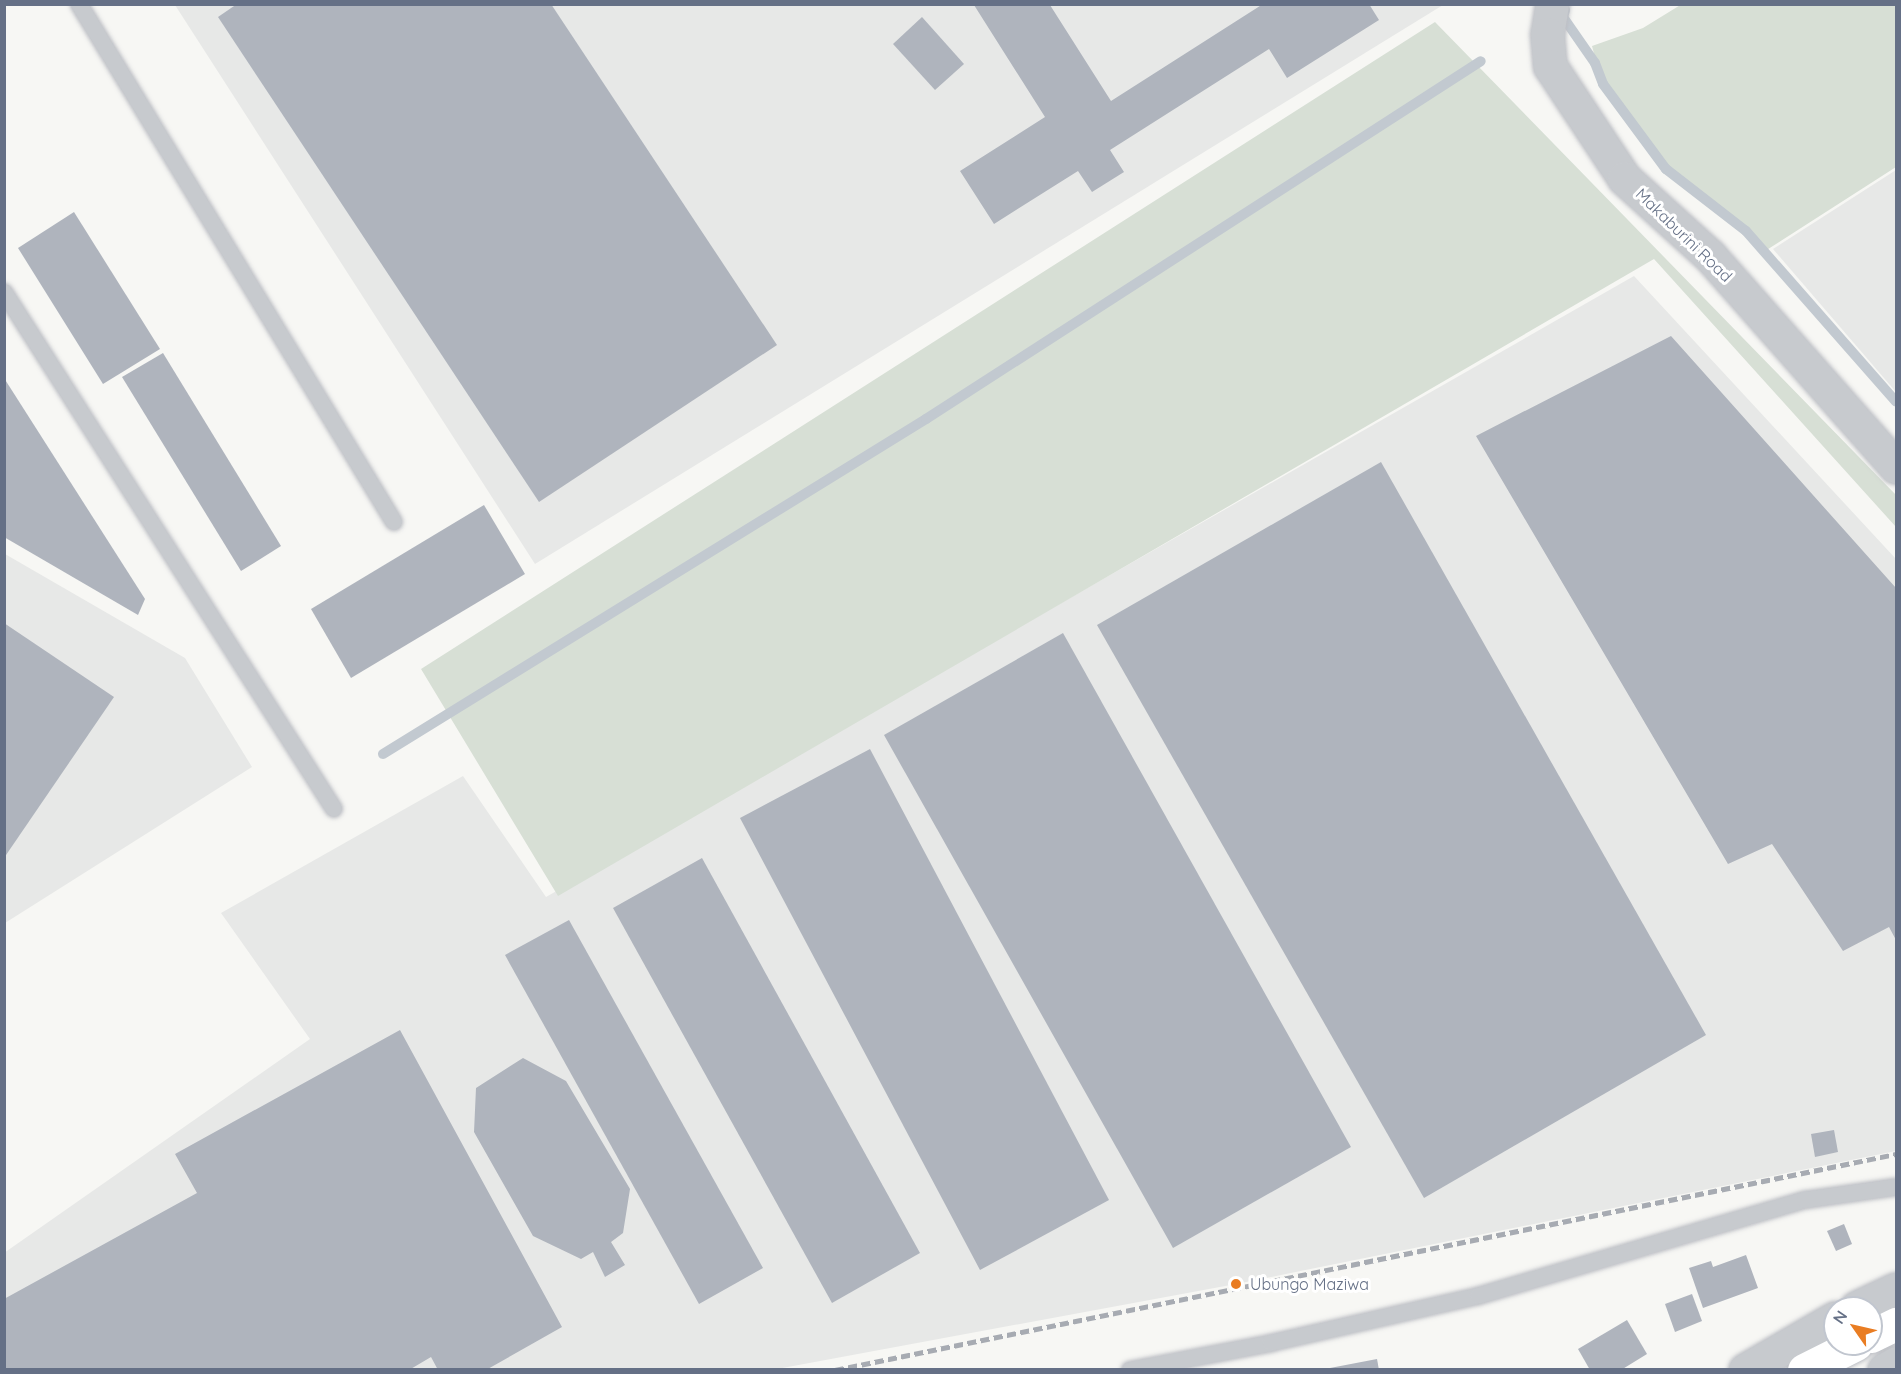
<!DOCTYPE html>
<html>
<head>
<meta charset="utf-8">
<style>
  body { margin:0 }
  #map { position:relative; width:1901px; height:1374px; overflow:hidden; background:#f7f7f4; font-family:Quicksand,sans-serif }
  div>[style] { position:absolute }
  .built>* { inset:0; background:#e7e8e7 }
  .green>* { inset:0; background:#d7dfd5 }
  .stream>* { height:10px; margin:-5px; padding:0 5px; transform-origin:5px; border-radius:5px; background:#c2c9d0 }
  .building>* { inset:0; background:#afb4bd }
  .roads { filter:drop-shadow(0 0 2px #bcbec4) drop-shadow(0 0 2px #bcbec4) }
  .lane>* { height:16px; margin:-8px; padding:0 8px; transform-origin:8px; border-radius:8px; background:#c7cace }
  .street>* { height:33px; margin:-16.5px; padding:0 16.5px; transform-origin:16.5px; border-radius:16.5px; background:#c7cace }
  .secondary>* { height:33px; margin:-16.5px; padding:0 16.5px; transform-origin:16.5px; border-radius:16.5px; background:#fff }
  .rail>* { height:4.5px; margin-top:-2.25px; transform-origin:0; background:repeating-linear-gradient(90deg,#a7abb2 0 9px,transparent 0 13.5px) }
  .dots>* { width:16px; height:16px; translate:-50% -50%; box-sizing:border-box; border:3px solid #fff; border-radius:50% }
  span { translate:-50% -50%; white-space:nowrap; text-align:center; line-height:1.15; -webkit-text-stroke:6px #fff; paint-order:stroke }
  .street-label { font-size:16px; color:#657086 }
  .poi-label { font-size:16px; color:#657086 }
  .left { translate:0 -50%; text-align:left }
  .frame { position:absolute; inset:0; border:6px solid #657086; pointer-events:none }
  .north { position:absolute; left:1823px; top:1296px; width:60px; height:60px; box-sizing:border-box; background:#fff; border:2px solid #c1c6cf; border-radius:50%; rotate:304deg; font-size:16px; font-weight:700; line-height:24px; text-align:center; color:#657086 }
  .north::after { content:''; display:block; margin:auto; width:21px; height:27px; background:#e97d23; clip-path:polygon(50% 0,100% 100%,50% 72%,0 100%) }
</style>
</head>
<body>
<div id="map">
  <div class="built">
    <i style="clip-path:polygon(175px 5px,1443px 5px,535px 564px)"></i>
    <i style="clip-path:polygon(1896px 170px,1896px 392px,1773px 249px)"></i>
    <i style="clip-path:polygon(1634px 276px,1896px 559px,1896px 1151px,1236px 1284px,777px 1369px,5px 1369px,4px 1253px,310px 1039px,221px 913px,463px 776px,546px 897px)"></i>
    <i style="clip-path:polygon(5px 554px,185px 658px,252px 767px,5px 923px)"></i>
  </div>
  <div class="green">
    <i style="clip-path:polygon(1682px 4px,1896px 5px,1896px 167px,1765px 251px,1665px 171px,1603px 87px,1592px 46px,1643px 28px)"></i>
    <i style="clip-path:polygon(1435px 22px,1896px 495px,1896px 527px,1654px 259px,558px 896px,421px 669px)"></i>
  </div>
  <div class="stream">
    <i style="left:1565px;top:10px;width:7px;rotate:106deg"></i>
    <i style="left:1563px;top:17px;width:56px;rotate:55.2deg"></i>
    <i style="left:1595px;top:63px;width:22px;rotate:69deg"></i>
    <i style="left:1603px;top:84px;width:106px;rotate:53.5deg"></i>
    <i style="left:1666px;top:169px;width:101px;rotate:37.8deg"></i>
    <i style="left:1746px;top:231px;width:227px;rotate:48.7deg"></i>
    <i style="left:383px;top:754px;width:638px;rotate:-31.67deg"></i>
    <i style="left:926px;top:419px;width:660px;rotate:-32.82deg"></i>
  </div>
  <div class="building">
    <i style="clip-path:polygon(237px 4px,551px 4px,777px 345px,539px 502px,218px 17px)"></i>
    <i style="clip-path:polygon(1263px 4px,1369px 4px,1379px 20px,1287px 78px,1269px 49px,1110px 150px,1124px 172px,1092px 192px,1078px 171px,994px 224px,960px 171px,1045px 117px,974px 5px,1050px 5px,1111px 101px)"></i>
    <i style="clip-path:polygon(922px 17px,964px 64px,935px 90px,893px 44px)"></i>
    <i style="clip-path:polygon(74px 212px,160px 349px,103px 384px,18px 248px)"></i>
    <i style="clip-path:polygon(1671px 336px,1896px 588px,1896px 940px,1889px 927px,1843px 951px,1772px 844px,1728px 864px,1476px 436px)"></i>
    <i style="clip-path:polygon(163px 353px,281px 546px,241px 571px,122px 377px)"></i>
    <i style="clip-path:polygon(4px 378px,145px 599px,138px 615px,4px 537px)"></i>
    <i style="clip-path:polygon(1381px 462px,1706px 1035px,1424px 1198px,1097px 625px)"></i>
    <i style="clip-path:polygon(484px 505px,525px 574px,351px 678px,311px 609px)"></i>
    <i style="clip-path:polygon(4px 623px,114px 697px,4px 858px)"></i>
    <i style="clip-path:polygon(1063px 633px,1351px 1147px,1173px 1248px,884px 735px)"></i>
    <i style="clip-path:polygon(870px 749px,1109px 1200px,980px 1270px,740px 818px)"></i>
    <i style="clip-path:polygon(702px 858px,920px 1253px,832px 1303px,613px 908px)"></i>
    <i style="clip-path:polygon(569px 920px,763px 1268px,699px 1304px,505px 955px)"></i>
    <i style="clip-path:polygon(400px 1030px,562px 1327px,486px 1370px,438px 1370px,431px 1357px,409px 1370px,4px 1370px,4px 1299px,197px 1193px,175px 1154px)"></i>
    <i style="clip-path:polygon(523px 1058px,566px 1081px,630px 1189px,623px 1233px,611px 1242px,625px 1265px,605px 1277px,593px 1252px,581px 1259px,533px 1236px,474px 1132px,476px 1088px)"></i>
    <i style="clip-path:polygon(1834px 1130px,1838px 1152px,1815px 1157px,1811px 1134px)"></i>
    <i style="clip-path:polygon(1844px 1224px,1852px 1244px,1836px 1251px,1827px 1231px)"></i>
    <i style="clip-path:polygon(1746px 1255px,1758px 1288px,1703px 1308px,1689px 1268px,1711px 1261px,1713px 1267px)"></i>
    <i style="clip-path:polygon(1692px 1294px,1702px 1321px,1675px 1332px,1665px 1304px)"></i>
    <i style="clip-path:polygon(1627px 1320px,1647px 1354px,1621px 1370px,1590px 1370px,1578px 1349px)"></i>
    <i style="clip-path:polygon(1377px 1359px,1379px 1370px,1330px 1370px,1330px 1368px)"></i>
  </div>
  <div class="roads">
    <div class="lane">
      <i style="left:79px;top:4px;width:606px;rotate:58.7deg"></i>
      <i style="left:4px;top:292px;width:613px;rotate:57.45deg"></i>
      <i style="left:1130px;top:1370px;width:144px;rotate:-10.8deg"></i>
      <i style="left:1271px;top:1343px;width:212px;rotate:-12.8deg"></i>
      <i style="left:1478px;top:1296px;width:341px;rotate:-16.4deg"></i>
      <i style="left:1805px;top:1200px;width:92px;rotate:-8.1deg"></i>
    </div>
    <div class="street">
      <i style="left:1552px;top:4px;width:30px;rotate:99deg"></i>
      <i style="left:1547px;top:34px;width:32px;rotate:85deg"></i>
      <i style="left:1550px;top:66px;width:134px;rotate:56.5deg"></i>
      <i style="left:1624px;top:178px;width:116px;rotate:42.2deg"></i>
      <i style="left:1710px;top:256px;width:281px;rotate:48.6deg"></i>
      <i style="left:1856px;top:1308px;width:44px;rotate:-25.4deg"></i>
      <i style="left:1745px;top:1370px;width:104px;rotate:-30deg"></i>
      <i style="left:1884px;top:1370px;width:14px;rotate:-30deg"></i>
    </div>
    <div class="secondary">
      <i style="left:1871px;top:1336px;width:28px;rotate:-26deg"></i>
      <i style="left:1804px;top:1370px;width:58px;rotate:-26.6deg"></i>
    </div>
  </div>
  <div class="rail">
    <i style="left:835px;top:1370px;width:1083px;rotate:-11.51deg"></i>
  </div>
  <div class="dots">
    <i style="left:1236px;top:1284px;background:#e97d23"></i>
  </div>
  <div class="street-label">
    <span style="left:1684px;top:235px;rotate:44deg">Makaburini Road</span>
  </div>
  <div class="poi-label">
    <span class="left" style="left:1250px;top:1284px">Ubungo Maziwa</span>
  </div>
  <div class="frame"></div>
  <div class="north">N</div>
</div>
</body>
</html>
